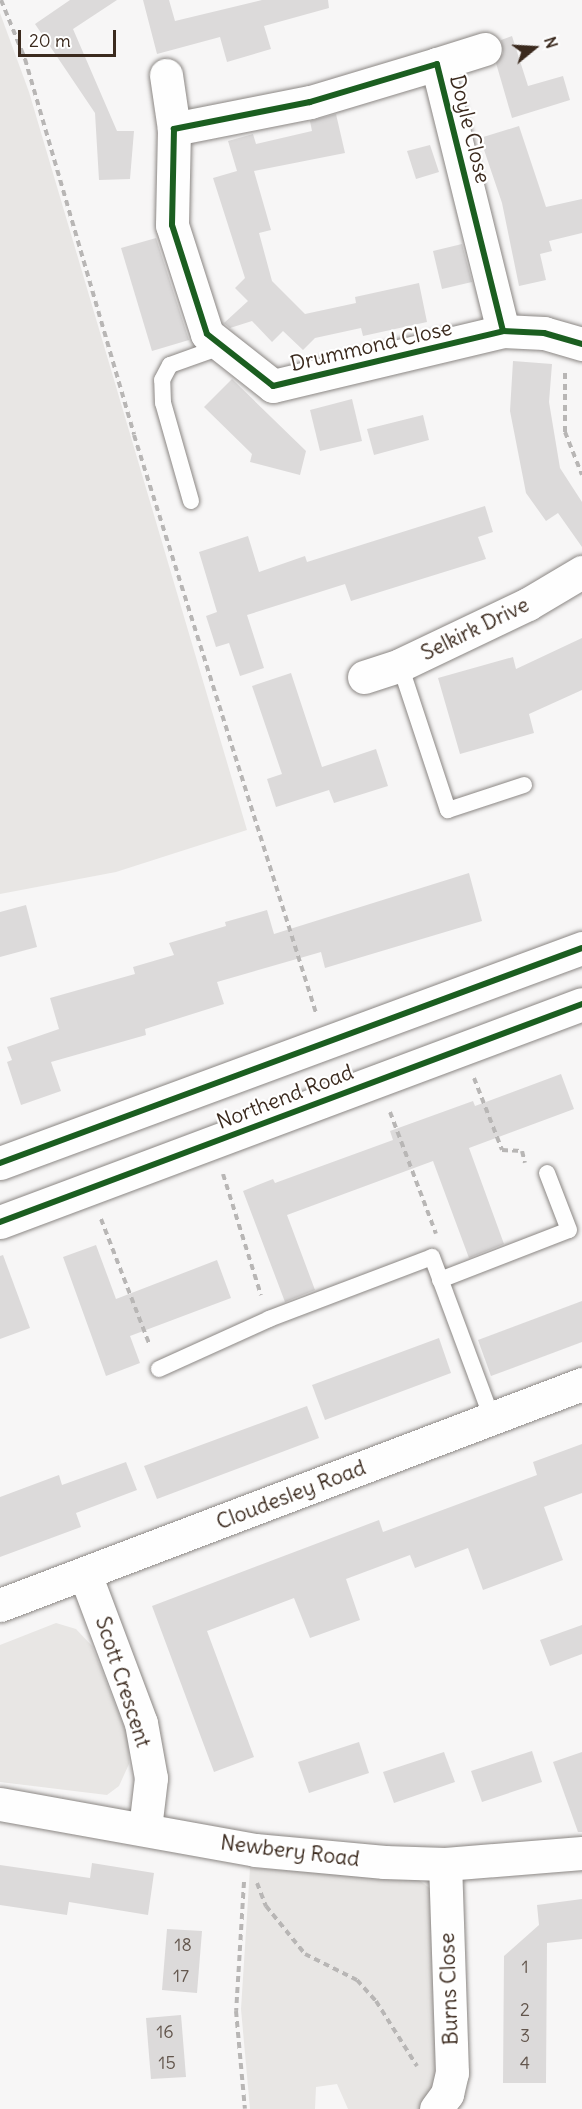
<!DOCTYPE html>
<html>
<head>
<meta charset="utf-8">
<style>
  body { margin:0 }
  #map { position:relative; width:582px; height:2109px; overflow:hidden; background:#f7f6f6; font-family:Delius,sans-serif }
  div>[style] { position:absolute }
  .green>* { inset:0; background:#e8e6e4 }
  .building>* { inset:0; background:#dcdada }
  .path>* { height:4px; margin-top:-2px; transform-origin:0; background:repeating-linear-gradient(90deg,#b8b6b5 0 6px,transparent 0 10.5px) }
  .roads { filter:drop-shadow(0 0 2px #8b8784) drop-shadow(0 0 2px #8b8784) }
  .service>* { height:16px; margin:-8px; padding:0 8px; transform-origin:8px; border-radius:8px; background:#fefefe }
  .minor>* { height:33px; margin:-16.5px; padding:0 16.5px; transform-origin:16.5px; border-radius:16.5px; background:#fefefe }
  .primary>* { height:33px; margin:-16.5px; padding:0 16.5px; transform-origin:16.5px; border-radius:16.5px; background:#fefefe }
  .cycleway>* { height:6px; margin:-3px; padding:0 3px; transform-origin:3px; border-radius:3px; background:#1b5e20 }
  span { translate:-50% -50%; white-space:nowrap; text-align:center; line-height:1.15; -webkit-text-stroke:4.5px #fff; paint-order:stroke }
  .number-label { font-size:18px; color:#63564d }
  .number-label span { -webkit-text-stroke-width:0 }
  .street-label { font-size:21px; color:#3b2a1e }
  .north { position:absolute; left:504px; top:18px; width:60px; height:60px; -webkit-text-stroke:4px #fff; paint-order:stroke; rotate:72deg; font-size:16px; font-weight:700; line-height:24px; text-align:center; color:#3b2a1e }
  .north::after { content:''; display:block; margin:auto; width:21px; height:27px; background:#3b2a1e; clip-path:polygon(50% 0,100% 100%,50% 72%,0 100%) }
  .scale { position:absolute; left:18px; top:30px; width:98px; height:27px; box-sizing:border-box; border:3px solid #3b2a1e; border-top:0; padding-left:8px; font-size:18px; line-height:21px; white-space:nowrap; color:#3b2a1e; -webkit-text-stroke:4px #fff; paint-order:stroke }
</style>
</head>
<body>
<div id="map">
  <div class="green">
    <i style="clip-path:polygon(0 13px,29px 92px,247px 830px,116px 872px,0 894px)"></i>
    <i style="clip-path:polygon(56px 1623px,76px 1629px,92px 1646px,128px 1737px,129px 1764px,119px 1786px,107px 1795px,0 1782px,0 1645px)"></i>
    <i style="clip-path:polygon(250px 1868px,419px 1880px,432px 1890px,438px 2081px,421px 2109px,348px 2109px,337px 2084px,316px 2087px,315px 2109px,250px 2109px,241px 2009px)"></i>
  </div>
  <div class="building">
    <i style="clip-path:polygon(70px 0,117px 0,73px 29px,117px 131px,134px 131px,130px 179px,99px 180px,95px 113px,35px 24px)"></i>
    <i style="clip-path:polygon(143px 0,169px 0,175px 21px,262px 0,328px 0,329px 8px,264px 26px,271px 49px,227px 62px,220px 37px,157px 54px)"></i>
    <i style="clip-path:polygon(512px 36px,528px 86px,563px 76px,570px 100px,512px 118px,496px 63px,503px 53px,501px 40px)"></i>
    <i style="clip-path:polygon(336px 114px,345px 153px,254px 171px,271px 230px,259px 233px,272px 281px,305px 314px,356px 303px,355px 297px,419px 283px,427px 322px,363px 336px,361px 328px,315px 338px,303px 350px,283px 331px,272px 342px,252px 321px,230px 328px,224px 323px,248px 301px,235px 288px,245px 278px,213px 178px,237px 171px,228px 141px,253px 134px,256px 144px,312px 131px,310px 121px)"></i>
    <i style="clip-path:polygon(519px 126px,546px 207px,582px 199px,582px 233px,549px 241px,552px 251px,540px 254px,546px 280px,519px 286px,502px 203px,480px 138px)"></i>
    <i style="clip-path:polygon(430px 145px,439px 172px,416px 179px,407px 151px)"></i>
    <i style="clip-path:polygon(156px 238px,189px 340px,152px 351px,121px 248px)"></i>
    <i style="clip-path:polygon(462px 244px,472px 282px,442px 289px,433px 251px)"></i>
    <i style="clip-path:polygon(513px 361px,552px 364px,549px 402px,560px 468px,582px 502px,582px 547px,558px 513px,546px 521px,526px 493px,510px 411px)"></i>
    <i style="clip-path:polygon(232px 379px,306px 451px,300px 475px,250px 462px,252px 454px,204px 407px)"></i>
    <i style="clip-path:polygon(352px 399px,362px 441px,320px 451px,310px 410px)"></i>
    <i style="clip-path:polygon(423px 415px,429px 440px,374px 455px,367px 429px)"></i>
    <i style="clip-path:polygon(485px 506px,493px 532px,478px 537px,486px 559px,351px 601px,345px 584px,247px 615px,264px 668px,240px 676px,229px 643px,216px 647px,206px 616px,217px 612px,199px 552px,248px 536px,259px 572px,305px 556px,307px 562px)"></i>
    <i style="clip-path:polygon(582px 638px,582px 690px,529px 714px,534px 733px,460px 754px,438px 678px,513px 657px,516px 669px)"></i>
    <i style="clip-path:polygon(291px 673px,322px 767px,376px 749px,388px 786px,334px 803px,329px 790px,276px 807px,267px 779px,282px 774px,252px 686px)"></i>
    <i style="clip-path:polygon(469px 873px,482px 921px,325px 968px,321px 952px,217px 982px,224px 1004px,145px 1029px,146px 1035px,51px 1062px,61px 1091px,21px 1105px,7px 1062px,12px 1060px,7px 1047px,59px 1029px,50px 998px,135px 974px,133px 967px,174px 955px,169px 943px,226px 926px,225px 922px,267px 910px,274px 934px)"></i>
    <i style="clip-path:polygon(26px 905px,37px 947px,0 957px,0 912px)"></i>
    <i style="clip-path:polygon(561px 1074px,574px 1109px,469px 1148px,504px 1244px,469px 1258px,433px 1161px,287px 1215px,315px 1290px,285px 1302px,243px 1191px,273px 1179px,275px 1183px,393px 1140px,390px 1131px,473px 1101px,475px 1106px)"></i>
    <i style="clip-path:polygon(96px 1245px,116px 1299px,217px 1260px,231px 1298px,130px 1336px,140px 1363px,106px 1376px,63px 1257px)"></i>
    <i style="clip-path:polygon(3px 1255px,30px 1328px,0 1339px,0 1256px)"></i>
    <i style="clip-path:polygon(582px 1301px,582px 1342px,491px 1376px,478px 1340px)"></i>
    <i style="clip-path:polygon(439px 1338px,451px 1373px,325px 1420px,312px 1385px)"></i>
    <i style="clip-path:polygon(307px 1406px,319px 1438px,157px 1499px,144px 1466px)"></i>
    <i style="clip-path:polygon(582px 1444px,582px 1493px,544px 1507px,563px 1560px,483px 1590px,468px 1548px,415px 1568px,410px 1555px,346px 1579px,360px 1620px,310px 1638px,294px 1598px,207px 1631px,254px 1757px,214px 1772px,152px 1606px,379px 1520px,383px 1532px,537px 1475px,533px 1462px)"></i>
    <i style="clip-path:polygon(126px 1462px,137px 1490px,76px 1513px,81px 1527px,0 1557px,0 1497px,59px 1475px,62px 1485px)"></i>
    <i style="clip-path:polygon(582px 1625px,582px 1654px,550px 1666px,540px 1640px)"></i>
    <i style="clip-path:polygon(359px 1742px,369px 1773px,309px 1793px,298px 1762px)"></i>
    <i style="clip-path:polygon(532px 1751px,542px 1782px,482px 1802px,471px 1771px)"></i>
    <i style="clip-path:polygon(444px 1752px,455px 1782px,394px 1803px,383px 1772px)"></i>
    <i style="clip-path:polygon(582px 1752px,582px 1832px,578px 1832px,553px 1762px)"></i>
    <i style="clip-path:polygon(92px 1863px,154px 1873px,148px 1915px,69px 1902px,67px 1915px,0 1905px,0 1865px,90px 1878px)"></i>
    <i style="clip-path:polygon(582px 1899px,582px 1939px,547px 1943px,546px 2083px,503px 2083px,504px 1956px,539px 1925px,537px 1905px)"></i>
    <i style="clip-path:polygon(167px 1929px,202px 1931px,197px 1993px,162px 1990px)"></i>
    <i style="clip-path:polygon(181px 2015px,186px 2077px,151px 2079px,146px 2018px)"></i>
  </div>
  <div class="path">
    <i style="left:1px;top:0;width:64px;rotate:67.9deg"></i>
    <i style="left:25px;top:59px;width:391px;rotate:73.8deg"></i>
    <i style="left:134px;top:435px;width:606px;rotate:72.52deg"></i>
    <i style="left:565px;top:373px;width:59px;rotate:90deg"></i>
    <i style="left:565px;top:432px;width:46px;rotate:68.4deg"></i>
    <i style="left:474px;top:1078px;width:77px;rotate:68.7deg"></i>
    <i style="left:502px;top:1150px;width:20px;rotate:3deg"></i>
    <i style="left:522px;top:1151px;width:12px;rotate:76deg"></i>
    <i style="left:390px;top:1112px;width:130px;rotate:69.3deg"></i>
    <i style="left:223px;top:1174px;width:127px;rotate:72.6deg"></i>
    <i style="left:101px;top:1219px;width:136px;rotate:68.9deg"></i>
    <i style="left:244px;top:1882px;width:129px;rotate:93.5deg"></i>
    <i style="left:236px;top:2011px;width:98px;rotate:84.8deg"></i>
    <i style="left:257px;top:1883px;width:25px;rotate:69deg"></i>
    <i style="left:266px;top:1906px;width:62px;rotate:50.9deg"></i>
    <i style="left:305px;top:1954px;width:58px;rotate:26.6deg"></i>
    <i style="left:357px;top:1980px;width:28px;rotate:48deg"></i>
    <i style="left:376px;top:2001px;width:77px;rotate:57.8deg"></i>
  </div>
  <div class="roads">
    <div class="service">
      <i style="left:191px;top:501px;width:102px;rotate:-105.9deg"></i>
      <i style="left:163px;top:403px;width:23px;rotate:-92deg"></i>
      <i style="left:162px;top:380px;width:17px;rotate:-62deg"></i>
      <i style="left:170px;top:365px;width:56px;rotate:-19.7deg"></i>
      <i style="left:400px;top:665px;width:153px;rotate:71.7deg"></i>
      <i style="left:448px;top:810px;width:80px;rotate:-18.2deg"></i>
      <i style="left:440px;top:1280px;width:138px;rotate:-21.2deg"></i>
      <i style="left:569px;top:1230px;width:61px;rotate:-111.1deg"></i>
      <i style="left:159px;top:1369px;width:121px;rotate:-24.4deg"></i>
      <i style="left:269px;top:1319px;width:174px;rotate:-20.8deg"></i>
      <i style="left:432px;top:1257px;width:172px;rotate:69.6deg"></i>
    </div>
    <div class="minor">
      <i style="left:437px;top:64px;width:50px;rotate:-17.4deg"></i>
      <i style="left:166px;top:75px;width:55px;rotate:81.6deg"></i>
      <i style="left:503px;top:331px;width:275px;rotate:-103.9deg"></i>
      <i style="left:437px;top:64px;width:133px;rotate:163.3deg"></i>
      <i style="left:310px;top:102px;width:139px;rotate:168.8deg"></i>
      <i style="left:174px;top:129px;width:96px;rotate:91.2deg"></i>
      <i style="left:172px;top:225px;width:114px;rotate:72.2deg"></i>
      <i style="left:207px;top:334px;width:84px;rotate:38.2deg"></i>
      <i style="left:273px;top:386px;width:236px;rotate:-13.4deg"></i>
      <i style="left:503px;top:331px;width:41px;rotate:2.8deg"></i>
      <i style="left:544px;top:333px;width:40px;rotate:16deg"></i>
      <i style="left:364px;top:677px;width:38px;rotate:-18deg"></i>
      <i style="left:400px;top:665px;width:142px;rotate:-25.5deg"></i>
      <i style="left:528px;top:604px;width:63px;rotate:-30.7deg"></i>
      <i style="left:85px;top:1574px;width:159px;rotate:69.4deg"></i>
      <i style="left:141px;top:1723px;width:56px;rotate:79.7deg"></i>
      <i style="left:151px;top:1778px;width:50px;rotate:96.8deg"></i>
      <i style="left:0;top:1605px;width:623px;rotate:-20.79deg"></i>
      <i style="left:0;top:1804px;width:259px;rotate:10.2deg"></i>
      <i style="left:255px;top:1850px;width:130px;rotate:5.3deg"></i>
      <i style="left:384px;top:1862px;width:61px;rotate:1.9deg"></i>
      <i style="left:445px;top:1864px;width:137px;rotate:-4.6deg"></i>
      <i style="left:436px;top:2109px;width:19px;rotate:-54deg"></i>
      <i style="left:447px;top:2094px;width:22px;rotate:-77deg"></i>
      <i style="left:452px;top:2073px;width:209px;rotate:-91.9deg"></i>
    </div>
    <div class="primary">
      <i style="left:0;top:1163px;width:620px;rotate:-20.28deg"></i>
      <i style="left:0;top:1222px;width:621px;rotate:-20.53deg"></i>
    </div>
  </div>
  <div class="cycleway">
    <i style="left:503px;top:331px;width:275px;rotate:-103.9deg"></i>
    <i style="left:437px;top:64px;width:133px;rotate:163.3deg"></i>
    <i style="left:310px;top:102px;width:139px;rotate:168.8deg"></i>
    <i style="left:174px;top:129px;width:96px;rotate:91.2deg"></i>
    <i style="left:172px;top:225px;width:114px;rotate:72.2deg"></i>
    <i style="left:207px;top:334px;width:84px;rotate:38.2deg"></i>
    <i style="left:273px;top:386px;width:236px;rotate:-13.4deg"></i>
    <i style="left:503px;top:331px;width:41px;rotate:2.8deg"></i>
    <i style="left:544px;top:333px;width:40px;rotate:16deg"></i>
    <i style="left:0;top:1163px;width:620px;rotate:-20.28deg"></i>
    <i style="left:0;top:1222px;width:621px;rotate:-20.53deg"></i>
  </div>
  <div class="number-label">
    <span style="left:183px;top:1945px">18</span>
    <span style="left:525px;top:1967px">1</span>
    <span style="left:181px;top:1976px">17</span>
    <span style="left:525px;top:2010px">2</span>
    <span style="left:165px;top:2032px">16</span>
    <span style="left:525px;top:2036px">3</span>
    <span style="left:167px;top:2063px">15</span>
    <span style="left:525px;top:2063px">4</span>
  </div>
  <div class="street-label">
    <span style="left:470px;top:129px;rotate:76deg">Doyle Close</span>
    <span style="left:371px;top:346px;rotate:-13deg">Drummond Close</span>
    <span style="left:475px;top:629px;rotate:-26deg">Selkirk Drive</span>
    <span style="left:285px;top:1097px;rotate:-21deg">Northend Road</span>
    <span style="left:291px;top:1495px;rotate:-21deg">Cloudesley Road</span>
    <span style="left:123px;top:1682px;rotate:72deg">Scott Crescent</span>
    <span style="left:290px;top:1851px;rotate:7deg">Newbery Road</span>
    <span style="left:449px;top:1989px;rotate:-92deg">Burns Close</span>
  </div>
  <div class="north">N</div>
  <div class="scale">20 m</div>
</div>
</body>
</html>
